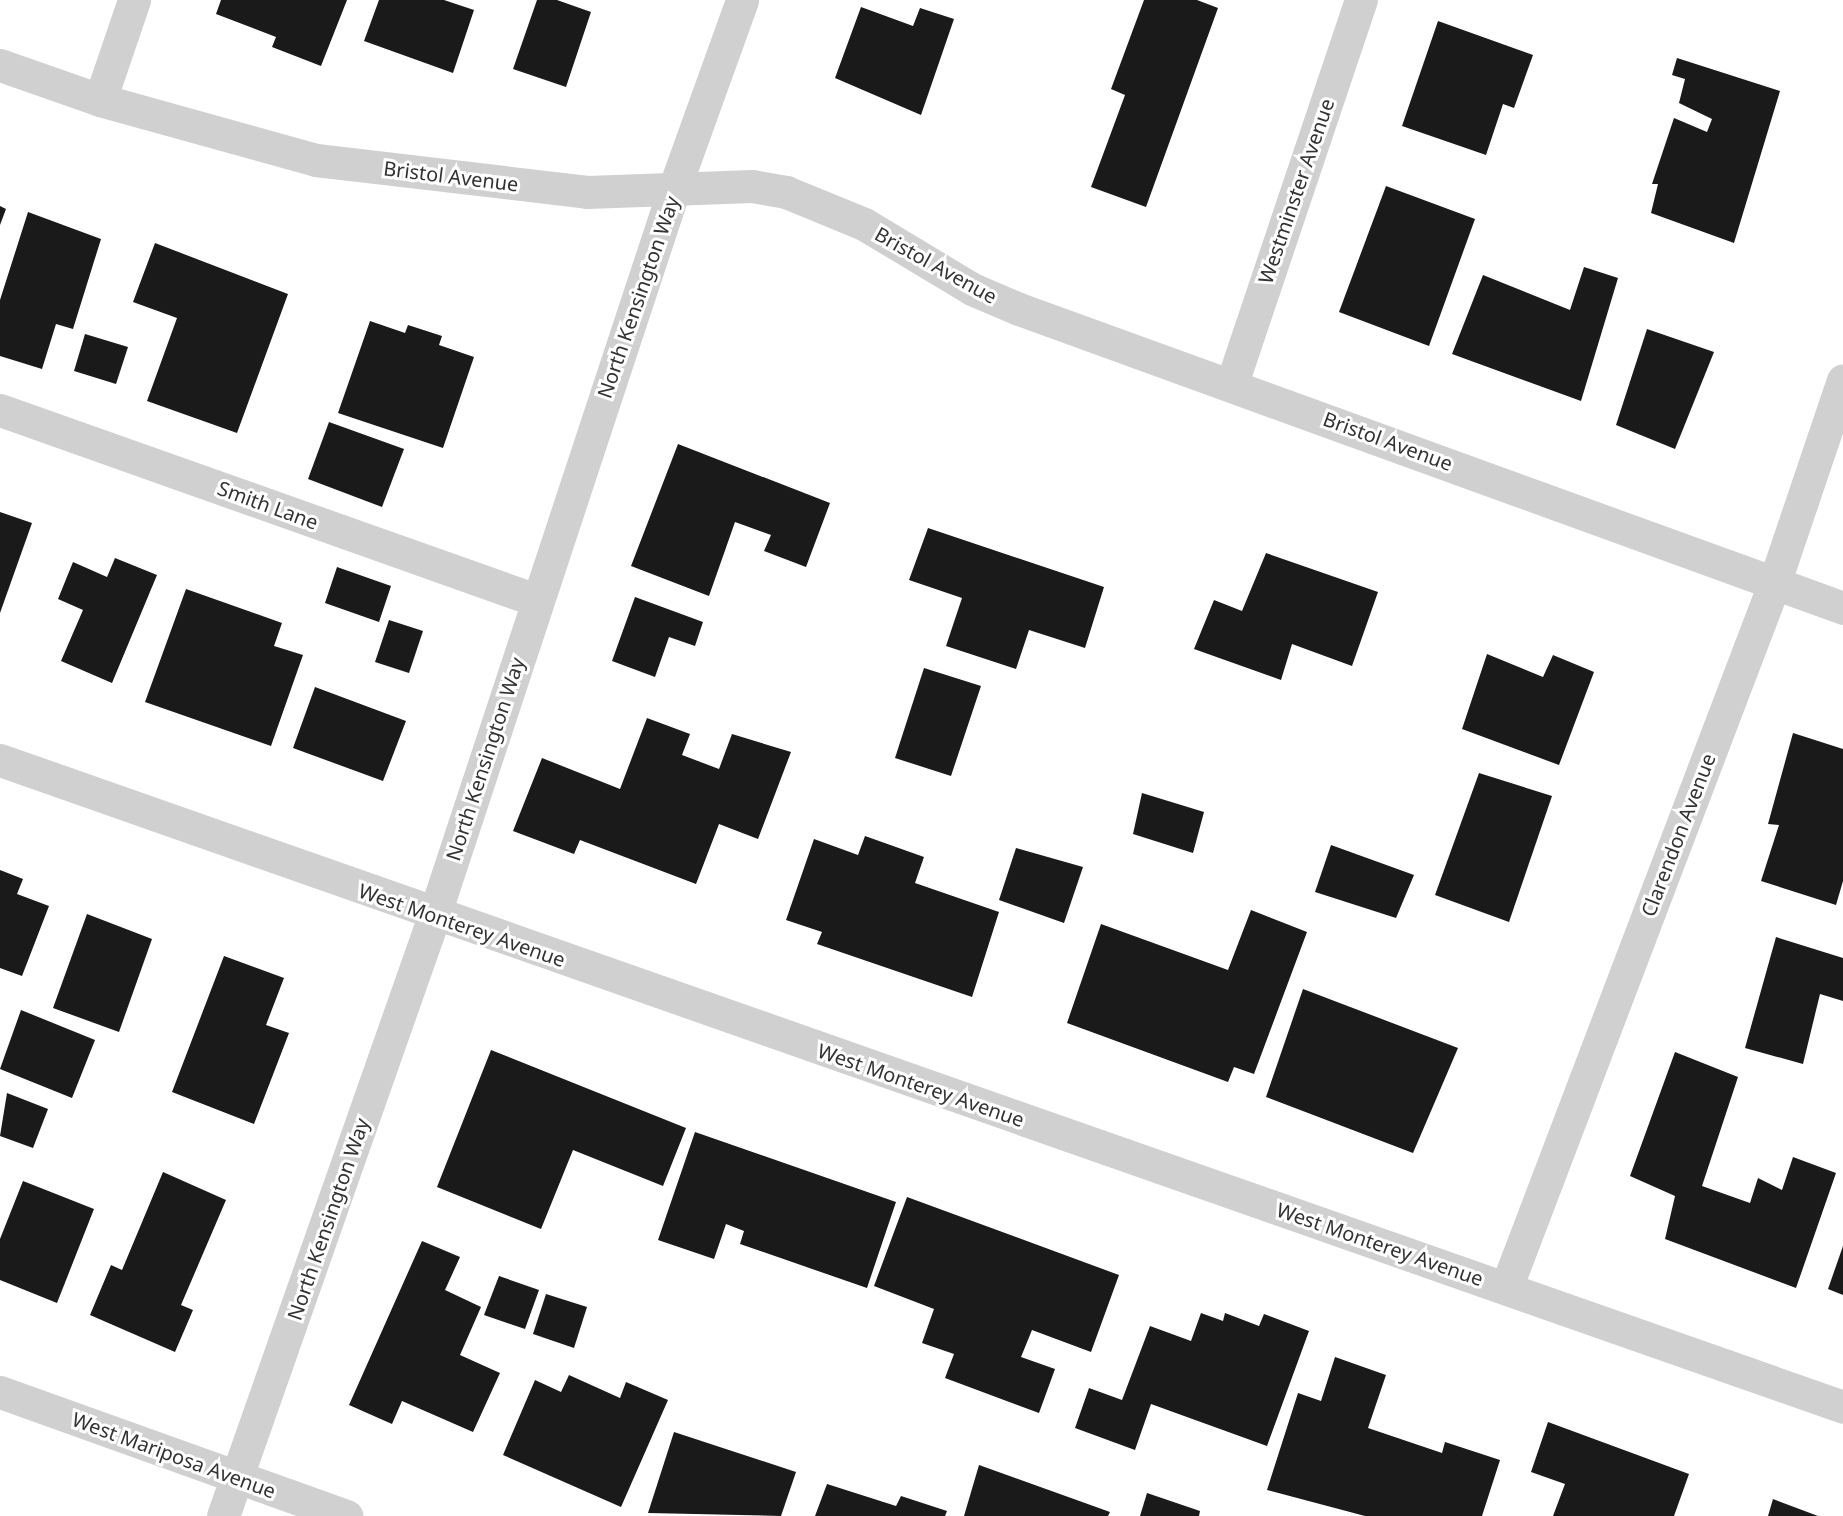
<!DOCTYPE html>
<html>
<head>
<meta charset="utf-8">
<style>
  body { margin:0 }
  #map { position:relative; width:1843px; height:1516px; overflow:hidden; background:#fff; font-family:"Noto Sans",sans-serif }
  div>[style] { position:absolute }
  .building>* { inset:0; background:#1a1a1a }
  .street>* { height:33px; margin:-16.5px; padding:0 16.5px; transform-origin:16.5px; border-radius:16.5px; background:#d0d0d0 }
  span { translate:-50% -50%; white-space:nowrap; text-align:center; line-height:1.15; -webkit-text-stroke:6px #fff; paint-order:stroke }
  .street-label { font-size:20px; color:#333 }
</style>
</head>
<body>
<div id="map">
  <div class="building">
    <i style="clip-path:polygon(221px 0,347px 0,321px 66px,272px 47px,276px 37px,216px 14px)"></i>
    <i style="clip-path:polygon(379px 0,444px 0,474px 10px,453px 73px,364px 41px)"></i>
    <i style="clip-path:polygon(537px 0,557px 0,591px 12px,566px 87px,513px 69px)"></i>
    <i style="clip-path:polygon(1144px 0,1197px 0,1218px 8px,1146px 207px,1091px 187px,1125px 95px,1111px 89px)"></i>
    <i style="clip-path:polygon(861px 7px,913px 26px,920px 8px,954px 19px,921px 115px,835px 78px)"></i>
    <i style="clip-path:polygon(1438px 21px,1533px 55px,1514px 108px,1503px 104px,1486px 155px,1402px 126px)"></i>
    <i style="clip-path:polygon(1677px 58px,1780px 91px,1734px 243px,1651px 213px,1658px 184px,1652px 184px,1674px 118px,1707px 132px,1712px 119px,1679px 103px,1685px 79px,1672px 75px)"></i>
    <i style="clip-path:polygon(1386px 186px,1475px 219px,1429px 346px,1339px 312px)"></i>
    <i style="clip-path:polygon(0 206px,6px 209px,0 225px)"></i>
    <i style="clip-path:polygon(28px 212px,101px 239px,73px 329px,56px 324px,42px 369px,0 356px,0 300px)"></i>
    <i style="clip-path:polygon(155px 243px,288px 294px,237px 433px,147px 401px,177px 318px,133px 302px)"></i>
    <i style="clip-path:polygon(1584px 267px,1618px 278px,1581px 401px,1452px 354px,1483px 275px,1570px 310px)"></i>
    <i style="clip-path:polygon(370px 321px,405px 333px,408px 325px,442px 336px,439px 345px,474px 357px,443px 448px,338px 413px)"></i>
    <i style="clip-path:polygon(1647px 329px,1714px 352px,1675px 449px,1616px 425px)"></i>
    <i style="clip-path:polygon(85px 334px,128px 347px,116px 384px,74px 371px)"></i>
    <i style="clip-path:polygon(329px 422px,404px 449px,382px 507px,308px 479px)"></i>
    <i style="clip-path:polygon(678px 444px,830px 503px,806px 567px,764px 551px,771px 535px,735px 522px,709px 596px,631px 566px)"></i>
    <i style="clip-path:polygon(0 512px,32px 523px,0 613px)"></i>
    <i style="clip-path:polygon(928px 528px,1104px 587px,1085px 648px,1029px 630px,1016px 669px,946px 646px,962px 598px,909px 580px)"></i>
    <i style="clip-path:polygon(1266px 553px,1378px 592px,1352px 666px,1292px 644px,1281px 680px,1194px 649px,1214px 600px,1242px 611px)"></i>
    <i style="clip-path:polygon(115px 558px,157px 575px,112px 683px,61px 661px,83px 610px,58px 599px,73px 562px,107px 577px)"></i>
    <i style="clip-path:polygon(337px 567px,391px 586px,379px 622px,325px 603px)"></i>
    <i style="clip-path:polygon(186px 589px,282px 623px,274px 646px,303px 655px,271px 746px,145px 702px)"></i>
    <i style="clip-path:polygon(635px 597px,703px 622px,695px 646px,669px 637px,655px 677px,612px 661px)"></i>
    <i style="clip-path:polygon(389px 620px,423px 631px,409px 673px,375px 662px)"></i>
    <i style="clip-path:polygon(1487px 654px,1543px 677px,1553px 655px,1594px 672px,1559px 765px,1462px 729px)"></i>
    <i style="clip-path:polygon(924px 668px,981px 686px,951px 776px,895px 758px)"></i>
    <i style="clip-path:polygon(315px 687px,406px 721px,383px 781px,293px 748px)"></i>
    <i style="clip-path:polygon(647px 718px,690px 734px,682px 755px,719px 769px,732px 734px,791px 752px,758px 839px,719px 824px,696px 884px,580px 840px,574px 854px,513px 831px,542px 758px,620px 789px)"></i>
    <i style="clip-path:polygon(1793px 733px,1843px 749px,1843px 881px,1836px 905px,1761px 881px,1779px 825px,1768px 824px)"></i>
    <i style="clip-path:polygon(1479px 773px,1552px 796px,1509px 922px,1435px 895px)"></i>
    <i style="clip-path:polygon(1142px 793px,1204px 812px,1193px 853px,1133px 834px)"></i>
    <i style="clip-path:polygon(865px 836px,924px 857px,915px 883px,999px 912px,972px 997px,817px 944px,822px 932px,786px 920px,814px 839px,858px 855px)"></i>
    <i style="clip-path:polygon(1331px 845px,1414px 875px,1396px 918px,1315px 892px)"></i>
    <i style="clip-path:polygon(1016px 848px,1083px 867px,1064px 923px,999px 900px)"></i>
    <i style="clip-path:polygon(0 870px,23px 879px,17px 894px,49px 906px,22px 976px,0 968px)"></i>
    <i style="clip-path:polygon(1251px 910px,1307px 932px,1254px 1074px,1234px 1067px,1228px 1082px,1067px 1023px,1101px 924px,1228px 970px)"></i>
    <i style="clip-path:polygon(87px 914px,152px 939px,119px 1032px,53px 1008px)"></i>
    <i style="clip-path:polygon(1776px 937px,1843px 958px,1843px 1001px,1820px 994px,1803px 1064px,1745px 1048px)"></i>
    <i style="clip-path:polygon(224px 956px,284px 978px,266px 1025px,289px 1033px,254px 1124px,172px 1092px)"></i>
    <i style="clip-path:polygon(1303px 989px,1458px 1048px,1413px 1153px,1266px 1097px)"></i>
    <i style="clip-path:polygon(21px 1010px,95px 1040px,72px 1098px,0 1069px)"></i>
    <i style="clip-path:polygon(491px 1050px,686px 1128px,663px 1186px,573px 1150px,541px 1229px,437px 1187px)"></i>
    <i style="clip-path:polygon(1675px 1052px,1738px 1077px,1702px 1186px,1750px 1203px,1758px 1178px,1782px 1190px,1793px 1157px,1836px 1173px,1796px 1288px,1665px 1239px,1675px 1196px,1630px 1176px)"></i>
    <i style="clip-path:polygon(7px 1093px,48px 1109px,33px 1148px,0 1136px)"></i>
    <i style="clip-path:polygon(695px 1132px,896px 1202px,867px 1288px,740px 1244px,744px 1231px,726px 1224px,714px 1259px,658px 1240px)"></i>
    <i style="clip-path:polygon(163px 1172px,226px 1200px,181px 1305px,193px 1310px,175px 1352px,90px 1315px,111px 1265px,122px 1270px)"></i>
    <i style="clip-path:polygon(23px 1181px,94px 1209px,57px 1303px,0 1280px,0 1239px)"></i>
    <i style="clip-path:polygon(907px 1197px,1119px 1275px,1091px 1352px,1032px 1330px,1021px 1357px,1055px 1369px,1039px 1413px,945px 1378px,954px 1354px,922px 1343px,934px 1309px,874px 1286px)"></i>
    <i style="clip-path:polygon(422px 1241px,460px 1257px,445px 1290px,481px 1307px,460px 1355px,500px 1373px,473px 1432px,402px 1401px,392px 1424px,349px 1405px)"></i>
    <i style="clip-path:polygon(1843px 1246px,1843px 1295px,1828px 1289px)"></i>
    <i style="clip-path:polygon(499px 1276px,539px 1290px,525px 1329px,484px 1315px)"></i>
    <i style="clip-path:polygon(546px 1294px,587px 1307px,574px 1348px,533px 1334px)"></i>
    <i style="clip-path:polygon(1201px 1313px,1223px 1321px,1225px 1313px,1259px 1326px,1264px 1314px,1309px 1331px,1267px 1446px,1151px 1404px,1135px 1450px,1075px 1428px,1089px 1388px,1122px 1400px,1150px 1326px,1191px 1341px)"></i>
    <i style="clip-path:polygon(1335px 1357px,1386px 1375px,1368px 1428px,1442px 1453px,1445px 1442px,1500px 1460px,1482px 1516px,1365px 1516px,1267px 1490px,1298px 1393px,1321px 1401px)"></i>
    <i style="clip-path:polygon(569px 1375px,620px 1398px,626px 1382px,668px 1400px,621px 1507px,503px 1455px,535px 1380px,561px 1392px)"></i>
    <i style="clip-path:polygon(1548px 1422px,1689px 1474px,1674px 1516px,1553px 1516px,1565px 1484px,1531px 1472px)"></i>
    <i style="clip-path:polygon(674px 1432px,796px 1472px,781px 1516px,648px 1513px)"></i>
    <i style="clip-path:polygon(979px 1465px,1110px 1512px,1108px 1516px,964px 1516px)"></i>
    <i style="clip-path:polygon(827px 1484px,896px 1506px,901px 1496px,947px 1511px,945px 1516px,815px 1516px)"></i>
    <i style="clip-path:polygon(1147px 1493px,1200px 1511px,1199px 1516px,1140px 1516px)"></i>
    <i style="clip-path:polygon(1773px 1499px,1818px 1516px,1768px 1516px)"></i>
  </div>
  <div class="street">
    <i style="left:0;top:65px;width:106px;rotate:19.3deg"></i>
    <i style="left:100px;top:100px;width:224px;rotate:15.5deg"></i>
    <i style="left:316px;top:160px;width:273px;rotate:6.7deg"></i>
    <i style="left:587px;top:192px;width:165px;rotate:-2.1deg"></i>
    <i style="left:752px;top:186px;width:35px;rotate:10deg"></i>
    <i style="left:786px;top:192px;width:84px;rotate:22.3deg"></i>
    <i style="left:864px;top:224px;width:126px;rotate:31deg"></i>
    <i style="left:972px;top:289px;width:51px;rotate:23.1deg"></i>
    <i style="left:1019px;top:309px;width:877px;rotate:19.94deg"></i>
    <i style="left:100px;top:100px;width:106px;rotate:-71.2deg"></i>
    <i style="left:1232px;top:383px;width:404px;rotate:-71.4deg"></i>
    <i style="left:0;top:410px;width:569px;rotate:19.52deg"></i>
    <i style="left:0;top:760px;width:1953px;rotate:19.34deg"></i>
    <i style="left:1506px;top:1288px;width:753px;rotate:-69.16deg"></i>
    <i style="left:1774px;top:584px;width:215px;rotate:-71.3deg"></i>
    <i style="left:0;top:1392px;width:368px;rotate:19.7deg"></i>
    <i style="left:223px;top:1516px;width:636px;rotate:-70.62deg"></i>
    <i style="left:434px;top:916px;width:762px;rotate:-71.73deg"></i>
    <i style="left:673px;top:192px;width:204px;rotate:-70.2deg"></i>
  </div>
  <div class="street-label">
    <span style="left:451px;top:176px;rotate:7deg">Bristol Avenue</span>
    <span style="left:1296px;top:191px;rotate:-71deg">Westminster Avenue</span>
    <span style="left:936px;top:265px;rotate:29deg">Bristol Avenue</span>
    <span style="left:638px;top:297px;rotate:-71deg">North Kensington Way</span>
    <span style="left:1388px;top:441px;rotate:20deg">Bristol Avenue</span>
    <span style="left:268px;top:505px;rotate:20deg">Smith Lane</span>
    <span style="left:485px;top:759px;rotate:-72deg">North Kensington Way</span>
    <span style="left:1678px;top:835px;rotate:-69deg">Clarendon Avenue</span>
    <span style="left:462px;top:925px;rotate:19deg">West Monterey Avenue</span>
    <span style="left:921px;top:1085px;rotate:19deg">West Monterey Avenue</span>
    <span style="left:328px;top:1219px;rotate:-71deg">North Kensington Way</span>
    <span style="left:1380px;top:1244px;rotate:19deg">West Monterey Avenue</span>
    <span style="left:174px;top:1455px;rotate:20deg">West Mariposa Avenue</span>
  </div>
</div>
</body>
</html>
